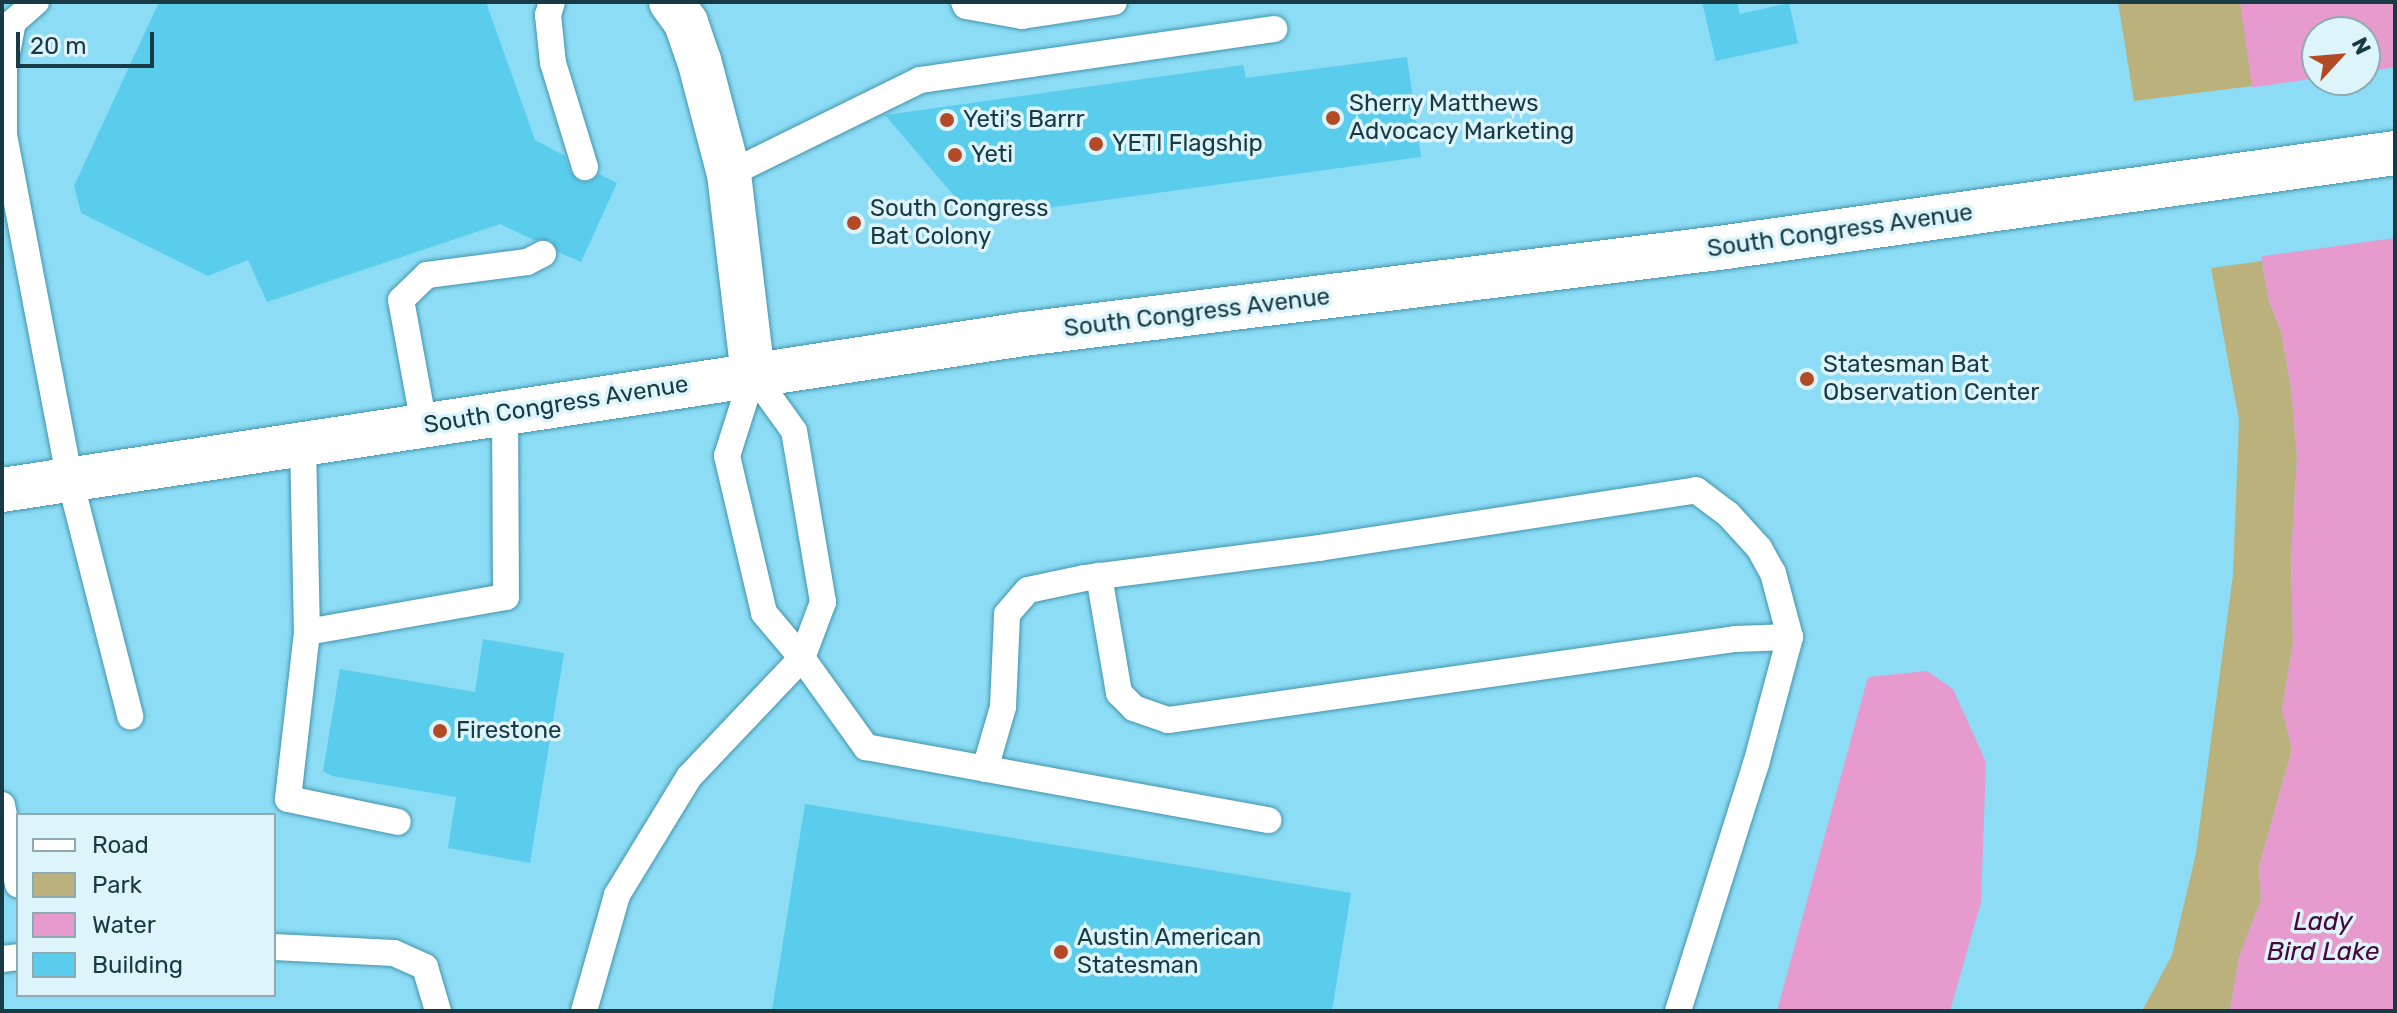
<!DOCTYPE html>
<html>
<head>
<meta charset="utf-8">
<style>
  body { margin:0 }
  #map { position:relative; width:2397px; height:1013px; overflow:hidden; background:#8cdcf5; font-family:Rubik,sans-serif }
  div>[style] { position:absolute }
  .green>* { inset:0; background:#bab17c }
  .water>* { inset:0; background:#e79ace }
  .pier>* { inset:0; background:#8cdcf5 }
  .building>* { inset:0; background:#5accec }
  .roads { filter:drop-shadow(0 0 2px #4394ac) drop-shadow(0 0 2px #4394ac) }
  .service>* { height:26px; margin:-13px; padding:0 13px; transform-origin:13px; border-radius:13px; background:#fff }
  .primary>* { height:44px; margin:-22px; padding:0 22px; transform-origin:22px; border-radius:22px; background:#fff }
  .dots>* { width:22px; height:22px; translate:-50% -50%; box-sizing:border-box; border:4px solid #ddf4fb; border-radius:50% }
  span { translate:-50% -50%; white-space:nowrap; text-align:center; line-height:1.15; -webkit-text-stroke:7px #ddf4fb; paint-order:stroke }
  .poi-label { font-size:24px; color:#183a44 }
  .left { translate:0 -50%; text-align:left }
  .street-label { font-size:24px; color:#183a44 }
  .water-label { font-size:26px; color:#4a063b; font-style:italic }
  .frame { position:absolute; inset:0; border:4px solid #183a44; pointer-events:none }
  .legend { position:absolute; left:16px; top:813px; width:260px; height:184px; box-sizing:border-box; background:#ddf4fb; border:2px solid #8eaab2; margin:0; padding:10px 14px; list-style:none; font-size:24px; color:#183a44 }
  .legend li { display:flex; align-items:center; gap:16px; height:40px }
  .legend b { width:40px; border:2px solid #8eaab2 }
  .north { position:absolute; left:2301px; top:16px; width:80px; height:80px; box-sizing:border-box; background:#ddf4fb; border:2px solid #8eaab2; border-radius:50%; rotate:64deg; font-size:22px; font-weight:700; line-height:32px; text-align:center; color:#183a44 }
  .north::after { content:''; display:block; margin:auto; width:28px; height:36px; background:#b24b25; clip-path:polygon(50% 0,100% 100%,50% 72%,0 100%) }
  .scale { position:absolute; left:16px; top:32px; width:138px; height:36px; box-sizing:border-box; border:4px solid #183a44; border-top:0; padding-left:10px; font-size:24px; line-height:28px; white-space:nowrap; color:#183a44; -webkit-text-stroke:6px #ddf4fb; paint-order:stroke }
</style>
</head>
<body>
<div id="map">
  <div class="green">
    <i style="clip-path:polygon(2118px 2px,2249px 2px,2252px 86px,2134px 101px)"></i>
    <i style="clip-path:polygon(2262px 261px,2269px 301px,2281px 331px,2291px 388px,2297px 457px,2291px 559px,2293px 643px,2282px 710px,2292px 749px,2259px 867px,2261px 900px,2239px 957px,2230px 1011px,2142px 1011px,2172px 955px,2196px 853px,2233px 575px,2239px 420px,2211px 268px)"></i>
  </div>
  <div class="water">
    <i style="clip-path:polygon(evenodd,2240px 2px,2395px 2px,2395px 1011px,2230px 1011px,2239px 957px,2261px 900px,2259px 867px,2292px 749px,2282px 710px,2293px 643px,2291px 559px,2297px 457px,2291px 388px,2281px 331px,2269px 301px,2262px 261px,2252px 87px,2240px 2px,2317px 32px,2365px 32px,2365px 80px,2317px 80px,2317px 32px)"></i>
    <i style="clip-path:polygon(1927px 671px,1953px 689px,1986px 762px,1981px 902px,1950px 1011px,1777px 1011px,1868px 677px)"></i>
  </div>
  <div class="pier">
    <i style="clip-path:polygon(2395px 67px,2395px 238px,2257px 257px,2248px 88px,2317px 78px,2365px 80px,2365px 72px)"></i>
  </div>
  <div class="building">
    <i style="clip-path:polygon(159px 2px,486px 2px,535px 140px,565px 156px,570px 172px,581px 182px,590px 182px,599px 174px,617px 183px,581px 262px,558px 252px,551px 240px,534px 240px,500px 224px,267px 302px,248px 260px,208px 276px,81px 213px,74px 186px)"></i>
    <i style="clip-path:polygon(1702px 2px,1737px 2px,1740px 14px,1789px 3px,1798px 43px,1716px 61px)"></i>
    <i style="clip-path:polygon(1407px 57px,1421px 157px,973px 218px,885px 115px,1243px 65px,1246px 78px)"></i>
    <i style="clip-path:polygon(483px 639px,564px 653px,530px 863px,448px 848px,456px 797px,332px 776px,323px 771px,340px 669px,475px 692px)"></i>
    <i style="clip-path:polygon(805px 804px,1351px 893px,1332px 1011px,772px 1011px)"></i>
  </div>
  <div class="roads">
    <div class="service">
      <i style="left:36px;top:2px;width:30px;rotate:139deg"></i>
      <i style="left:13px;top:22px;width:47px;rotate:101.1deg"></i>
      <i style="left:4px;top:68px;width:67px;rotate:90deg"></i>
      <i style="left:4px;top:135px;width:351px;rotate:79.2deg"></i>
      <i style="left:70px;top:480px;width:244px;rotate:75.7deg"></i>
      <i style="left:552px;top:2px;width:14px;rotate:107deg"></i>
      <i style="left:548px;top:15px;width:48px;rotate:84.1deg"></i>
      <i style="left:553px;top:63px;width:109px;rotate:72.9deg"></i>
      <i style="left:964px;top:2px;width:4px;rotate:63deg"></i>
      <i style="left:966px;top:6px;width:57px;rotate:10.1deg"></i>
      <i style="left:1022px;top:16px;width:93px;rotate:-8.7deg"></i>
      <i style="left:729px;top:174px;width:213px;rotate:-26.2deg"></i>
      <i style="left:920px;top:80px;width:358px;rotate:-8.2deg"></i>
      <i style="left:753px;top:374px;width:86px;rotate:107.6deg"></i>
      <i style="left:727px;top:456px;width:161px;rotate:76.7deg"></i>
      <i style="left:764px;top:613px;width:59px;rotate:49.8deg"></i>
      <i style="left:802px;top:658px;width:110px;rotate:54.3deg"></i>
      <i style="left:866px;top:747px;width:409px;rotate:10.3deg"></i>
      <i style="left:424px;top:425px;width:127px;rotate:-100.4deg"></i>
      <i style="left:401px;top:300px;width:36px;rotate:-44deg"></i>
      <i style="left:427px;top:275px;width:101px;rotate:-7.4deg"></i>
      <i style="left:527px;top:262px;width:18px;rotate:-27deg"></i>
      <i style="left:303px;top:444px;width:188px;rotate:88.8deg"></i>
      <i style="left:307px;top:632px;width:168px;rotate:96.5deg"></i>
      <i style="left:288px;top:799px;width:112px;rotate:11.8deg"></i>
      <i style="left:307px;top:632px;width:202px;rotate:-10deg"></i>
      <i style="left:506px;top:597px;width:184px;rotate:-90.3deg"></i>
      <i style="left:985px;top:769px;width:65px;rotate:-73.8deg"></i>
      <i style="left:1003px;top:707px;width:93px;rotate:-87.5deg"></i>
      <i style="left:1007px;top:614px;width:32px;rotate:-49deg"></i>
      <i style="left:1028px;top:590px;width:58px;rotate:-11.9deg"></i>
      <i style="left:1085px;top:578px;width:236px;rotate:-7.3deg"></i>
      <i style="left:1319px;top:548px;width:381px;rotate:-8.7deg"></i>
      <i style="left:1696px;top:490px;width:40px;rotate:37deg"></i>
      <i style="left:1728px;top:514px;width:46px;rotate:47.6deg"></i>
      <i style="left:1759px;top:548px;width:29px;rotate:61deg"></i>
      <i style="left:1773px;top:573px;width:66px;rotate:75.1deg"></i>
      <i style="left:1790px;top:637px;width:55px;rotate:177.9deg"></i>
      <i style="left:1735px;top:639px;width:573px;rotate:171.87deg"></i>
      <i style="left:1168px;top:720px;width:36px;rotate:-161deg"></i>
      <i style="left:1134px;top:708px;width:21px;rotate:-135deg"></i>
      <i style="left:1119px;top:693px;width:119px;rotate:-99.7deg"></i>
      <i style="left:2px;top:805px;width:81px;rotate:78.6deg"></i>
      <i style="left:274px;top:947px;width:120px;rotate:2.9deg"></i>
      <i style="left:394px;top:953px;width:34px;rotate:24deg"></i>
      <i style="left:425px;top:967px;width:46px;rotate:73.5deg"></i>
      <i style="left:2px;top:959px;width:16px;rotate:-7deg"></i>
      <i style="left:584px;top:1011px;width:121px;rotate:-74.1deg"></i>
      <i style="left:617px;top:895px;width:138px;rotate:-58.6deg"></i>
      <i style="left:689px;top:777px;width:164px;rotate:-46.5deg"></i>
      <i style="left:802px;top:658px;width:60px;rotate:-69.4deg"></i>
      <i style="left:823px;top:602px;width:173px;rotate:-99.6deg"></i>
      <i style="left:794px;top:431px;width:70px;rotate:-125.7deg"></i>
      <i style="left:1678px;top:1011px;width:259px;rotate:-72.5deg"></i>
      <i style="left:1756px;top:764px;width:131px;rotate:-75deg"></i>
    </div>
    <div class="primary">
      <i style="left:671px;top:2px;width:26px;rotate:54deg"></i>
      <i style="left:686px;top:23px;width:39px;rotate:71deg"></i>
      <i style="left:699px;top:60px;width:118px;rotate:75.3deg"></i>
      <i style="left:729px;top:174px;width:201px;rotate:83.2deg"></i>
      <i style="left:2px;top:490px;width:1034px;rotate:-8.68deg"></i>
      <i style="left:1024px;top:334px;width:707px;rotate:-7.06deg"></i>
      <i style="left:1726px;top:247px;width:676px;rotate:-8deg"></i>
    </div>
  </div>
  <div class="dots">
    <i style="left:1333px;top:118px;background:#b24b25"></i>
    <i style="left:947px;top:120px;background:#b24b25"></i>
    <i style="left:1096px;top:144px;background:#b24b25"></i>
    <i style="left:955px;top:155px;background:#b24b25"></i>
    <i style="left:854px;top:223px;background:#b24b25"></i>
    <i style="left:1807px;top:379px;background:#b24b25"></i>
    <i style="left:440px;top:731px;background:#b24b25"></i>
    <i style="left:1061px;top:952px;background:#b24b25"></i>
  </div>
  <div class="poi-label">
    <span class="left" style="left:1349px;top:118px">Sherry Matthews<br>Advocacy Marketing</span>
    <span class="left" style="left:963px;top:120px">Yeti's Barrr</span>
    <span class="left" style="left:1112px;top:144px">YETI Flagship</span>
    <span class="left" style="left:971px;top:155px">Yeti</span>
    <span class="left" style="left:870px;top:223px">South Congress<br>Bat Colony</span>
    <span class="left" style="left:1823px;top:379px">Statesman Bat<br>Observation Center</span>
    <span class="left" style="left:456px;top:731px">Firestone</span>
    <span class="left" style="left:1077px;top:952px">Austin American<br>Statesman</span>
  </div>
  <div class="street-label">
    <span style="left:1840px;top:231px;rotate:-8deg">South Congress Avenue</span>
    <span style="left:1197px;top:313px;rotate:-7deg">South Congress Avenue</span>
    <span style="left:556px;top:405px;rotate:-9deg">South Congress Avenue</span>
  </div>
  <div class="water-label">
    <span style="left:2323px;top:937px">Lady<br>Bird Lake</span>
  </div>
  <div class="frame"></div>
  <ul class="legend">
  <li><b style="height:10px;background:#fff"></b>Road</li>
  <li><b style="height:22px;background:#bab17c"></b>Park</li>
  <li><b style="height:22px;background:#e79ace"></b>Water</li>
  <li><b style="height:22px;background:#5accec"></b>Building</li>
  </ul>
  <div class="north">N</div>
  <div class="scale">20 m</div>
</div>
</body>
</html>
